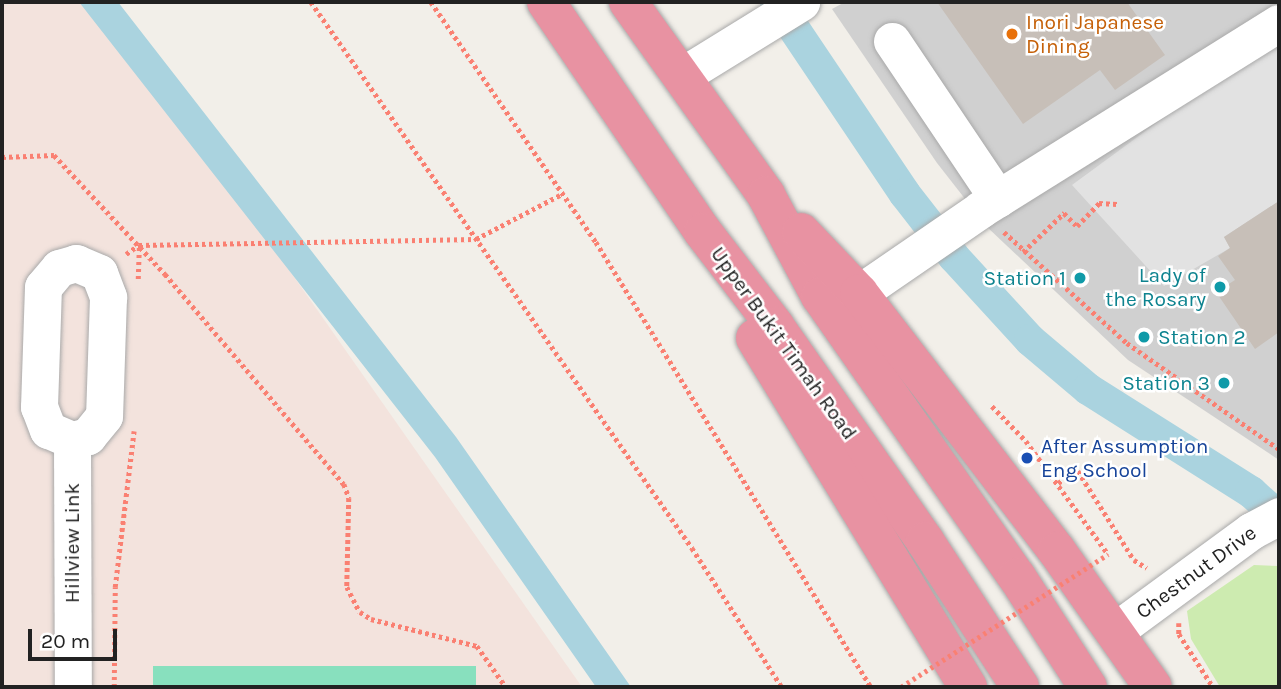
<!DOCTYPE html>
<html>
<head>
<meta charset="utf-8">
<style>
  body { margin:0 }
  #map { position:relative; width:1281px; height:689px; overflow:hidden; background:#f2efe9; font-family:Karla,sans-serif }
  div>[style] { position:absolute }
  .religious>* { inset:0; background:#d0d0d0 }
  .military>* { inset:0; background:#f3e3dd }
  .grass>* { inset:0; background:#cdebb0 }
  .pitch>* { inset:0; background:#88e0be }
  .parking>* { inset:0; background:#e2e2e2 }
  .water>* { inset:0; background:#aad3df }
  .canal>* { height:32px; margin:-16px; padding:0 16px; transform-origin:16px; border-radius:16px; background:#aad3df }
  .building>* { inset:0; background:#c7bfb8 }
  .path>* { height:4.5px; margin-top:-2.25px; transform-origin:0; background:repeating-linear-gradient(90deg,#fa8072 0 3.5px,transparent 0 7px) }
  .roads { filter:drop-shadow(0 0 2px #a9a9a9) drop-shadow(0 0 2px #a9a9a9) }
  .minor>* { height:37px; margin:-18.5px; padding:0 18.5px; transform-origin:18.5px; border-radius:18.5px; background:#fff }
  .highway>* { height:38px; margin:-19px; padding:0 19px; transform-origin:19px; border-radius:19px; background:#e892a2 }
  .path-bridge>* { height:4.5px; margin-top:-2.25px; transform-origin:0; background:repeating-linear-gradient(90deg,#fa8072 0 3.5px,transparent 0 7px) }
  .dots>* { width:19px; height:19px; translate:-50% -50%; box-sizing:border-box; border:4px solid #fff; border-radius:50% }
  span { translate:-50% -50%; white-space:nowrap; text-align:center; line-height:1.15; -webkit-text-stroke:5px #fff; paint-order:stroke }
  .food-label { font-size:21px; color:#c56008 }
  .left { translate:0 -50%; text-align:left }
  .culture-label { font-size:21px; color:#0d838f }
  .right { translate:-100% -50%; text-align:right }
  .street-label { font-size:21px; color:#222 }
  .transit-label { font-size:21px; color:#164399 }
  .frame { position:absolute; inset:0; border:4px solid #222; pointer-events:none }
  .scale { position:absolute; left:28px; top:629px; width:89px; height:32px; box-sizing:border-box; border:4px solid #222; border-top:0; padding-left:9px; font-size:21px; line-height:24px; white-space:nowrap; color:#222; -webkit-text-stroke:5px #fff; paint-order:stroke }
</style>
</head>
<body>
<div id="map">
  <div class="religious">
    <i style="clip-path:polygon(845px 2px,1279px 2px,1279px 460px,1128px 360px,987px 227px,937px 163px,832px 9px)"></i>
  </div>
  <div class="military">
    <i style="clip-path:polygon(2px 2px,101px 2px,582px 687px,2px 687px)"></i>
  </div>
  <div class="grass">
    <i style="clip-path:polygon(1254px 565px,1279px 566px,1279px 687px,1220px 687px,1191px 639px,1187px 611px)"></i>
  </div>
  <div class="pitch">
    <i style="clip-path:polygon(153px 666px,476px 666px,476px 687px,153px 687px)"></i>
  </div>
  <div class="parking">
    <i style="clip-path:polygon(1279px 33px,1279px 201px,1224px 237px,1230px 248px,1164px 286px,1072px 185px)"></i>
  </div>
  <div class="water">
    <i style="clip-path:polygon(79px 2px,118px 2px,456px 437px,631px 687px,596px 687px,435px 457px)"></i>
  </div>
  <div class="canal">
    <i style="left:776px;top:2px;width:231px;rotate:56.1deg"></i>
    <i style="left:905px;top:194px;width:80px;rotate:52.1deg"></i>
    <i style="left:954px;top:257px;width:113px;rotate:47.5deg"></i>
    <i style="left:1030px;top:340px;width:76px;rotate:40.2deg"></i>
    <i style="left:1088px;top:389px;width:193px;rotate:32.3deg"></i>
    <i style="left:1251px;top:492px;width:38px;rotate:42deg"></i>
  </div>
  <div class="building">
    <i style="clip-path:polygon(937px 2px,1127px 2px,1165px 55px,1115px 90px,1100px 70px,1023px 124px)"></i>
    <i style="clip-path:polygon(1279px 201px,1279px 332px,1255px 349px,1216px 292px,1235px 280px,1218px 256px,1230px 248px,1224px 237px)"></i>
  </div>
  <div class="path">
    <i style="left:311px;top:2px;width:666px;rotate:55.09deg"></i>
    <i style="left:692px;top:548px;width:166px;rotate:57.1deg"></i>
    <i style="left:431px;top:2px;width:291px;rotate:55.5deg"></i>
    <i style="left:596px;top:242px;width:523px;rotate:58.28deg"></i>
    <i style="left:2px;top:157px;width:52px;rotate:-2.2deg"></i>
    <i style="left:54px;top:155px;width:163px;rotate:47deg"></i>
    <i style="left:165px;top:274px;width:276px;rotate:49.6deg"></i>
    <i style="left:344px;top:484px;width:15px;rotate:70deg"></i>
    <i style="left:349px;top:498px;width:89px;rotate:91.3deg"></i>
    <i style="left:347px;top:587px;width:28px;rotate:63deg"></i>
    <i style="left:360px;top:612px;width:13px;rotate:32deg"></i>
    <i style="left:371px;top:619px;width:109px;rotate:14.3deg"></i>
    <i style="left:477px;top:646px;width:50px;rotate:54.7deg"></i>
    <i style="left:1004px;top:232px;width:166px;rotate:42.1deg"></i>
    <i style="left:1127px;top:343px;width:185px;rotate:34.9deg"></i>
    <i style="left:1023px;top:252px;width:57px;rotate:-43.6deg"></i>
    <i style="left:1064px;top:213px;width:18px;rotate:45deg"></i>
    <i style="left:1077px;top:226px;width:32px;rotate:-46deg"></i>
    <i style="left:1099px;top:203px;width:18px;rotate:3deg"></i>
    <i style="left:126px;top:254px;width:16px;rotate:-35deg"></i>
    <i style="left:139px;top:245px;width:337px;rotate:-1deg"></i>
    <i style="left:476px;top:239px;width:97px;rotate:-27.6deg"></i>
    <i style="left:138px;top:279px;width:33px;rotate:-88deg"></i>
    <i style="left:992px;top:406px;width:49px;rotate:45.8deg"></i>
    <i style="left:1026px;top:441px;width:140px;rotate:54deg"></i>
    <i style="left:1058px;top:483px;width:23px;rotate:-31deg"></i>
    <i style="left:1078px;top:471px;width:105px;rotate:57.8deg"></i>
    <i style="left:1134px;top:560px;width:15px;rotate:32deg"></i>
    <i style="left:1179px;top:623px;width:11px;rotate:90deg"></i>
    <i style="left:1179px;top:634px;width:63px;rotate:57.3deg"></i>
    <i style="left:114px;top:687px;width:100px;rotate:-89.4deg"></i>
    <i style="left:115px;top:587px;width:157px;rotate:-83.1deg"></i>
  </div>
  <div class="roads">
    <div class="minor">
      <i style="left:892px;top:41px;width:190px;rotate:56.1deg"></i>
      <i style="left:683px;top:75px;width:139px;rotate:-31.7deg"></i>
      <i style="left:76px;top:263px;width:25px;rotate:23deg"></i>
      <i style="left:99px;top:273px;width:26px;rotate:69deg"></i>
      <i style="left:108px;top:297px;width:119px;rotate:91.9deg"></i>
      <i style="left:104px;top:416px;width:26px;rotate:129deg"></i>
      <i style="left:88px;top:436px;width:16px;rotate:166deg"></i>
      <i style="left:72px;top:440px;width:26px;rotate:-157deg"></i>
      <i style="left:48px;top:430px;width:25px;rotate:-111deg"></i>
      <i style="left:39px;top:407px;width:120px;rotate:-88.1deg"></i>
      <i style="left:43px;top:287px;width:25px;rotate:-50deg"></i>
      <i style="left:59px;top:268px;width:18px;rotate:-16deg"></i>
      <i style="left:859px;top:293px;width:148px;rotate:-34.5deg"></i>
      <i style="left:981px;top:209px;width:351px;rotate:-32deg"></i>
      <i style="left:72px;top:440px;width:247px;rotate:89.8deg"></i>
      <i style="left:1115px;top:631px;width:169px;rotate:-36.3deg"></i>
      <i style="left:1251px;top:531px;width:32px;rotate:-28deg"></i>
    </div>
    <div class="highway">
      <i style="left:546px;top:2px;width:278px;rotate:55.7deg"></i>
      <i style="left:703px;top:232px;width:118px;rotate:52.5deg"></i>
      <i style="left:775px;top:326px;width:262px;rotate:55.1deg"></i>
      <i style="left:925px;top:541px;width:174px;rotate:56.9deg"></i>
      <i style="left:628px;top:2px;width:237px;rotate:54.4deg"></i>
      <i style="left:766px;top:195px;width:115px;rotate:61.9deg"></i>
      <i style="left:820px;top:296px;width:343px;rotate:55deg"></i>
      <i style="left:1017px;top:577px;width:131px;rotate:57.2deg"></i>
      <i style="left:801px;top:232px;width:84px;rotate:46.4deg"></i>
      <i style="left:859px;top:293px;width:325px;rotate:52.5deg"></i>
      <i style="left:1057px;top:551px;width:166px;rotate:54.8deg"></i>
      <i style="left:755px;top:338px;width:409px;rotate:58.6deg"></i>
    </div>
  </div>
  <div class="path-bridge">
    <i style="left:901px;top:687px;width:246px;rotate:-32.7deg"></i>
  </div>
  <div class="dots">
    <i style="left:1012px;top:34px;background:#e8710a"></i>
    <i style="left:1080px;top:278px;background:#0f9aa8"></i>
    <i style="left:1220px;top:287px;background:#0f9aa8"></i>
    <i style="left:1144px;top:337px;background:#0f9aa8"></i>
    <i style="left:1224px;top:383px;background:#0f9aa8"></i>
    <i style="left:1027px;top:458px;background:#1a4fb4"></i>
  </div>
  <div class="food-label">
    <span class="left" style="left:1026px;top:34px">Inori Japanese<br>Dining</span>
  </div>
  <div class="culture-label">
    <span class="right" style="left:1206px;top:287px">Lady of<br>the Rosary</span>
    <span class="right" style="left:1066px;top:278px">Station 1</span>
    <span class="left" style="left:1158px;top:337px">Station 2</span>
    <span class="right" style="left:1210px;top:383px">Station 3</span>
  </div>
  <div class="street-label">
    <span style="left:784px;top:343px;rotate:54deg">Upper Bukit Timah Road</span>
    <span style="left:72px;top:543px;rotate:-90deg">Hillview Link</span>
    <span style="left:1196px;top:572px;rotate:-36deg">Chestnut Drive</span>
  </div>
  <div class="transit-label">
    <span class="left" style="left:1041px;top:458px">After Assumption<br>Eng School</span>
  </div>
  <div class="frame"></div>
  <div class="scale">20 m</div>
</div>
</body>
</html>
